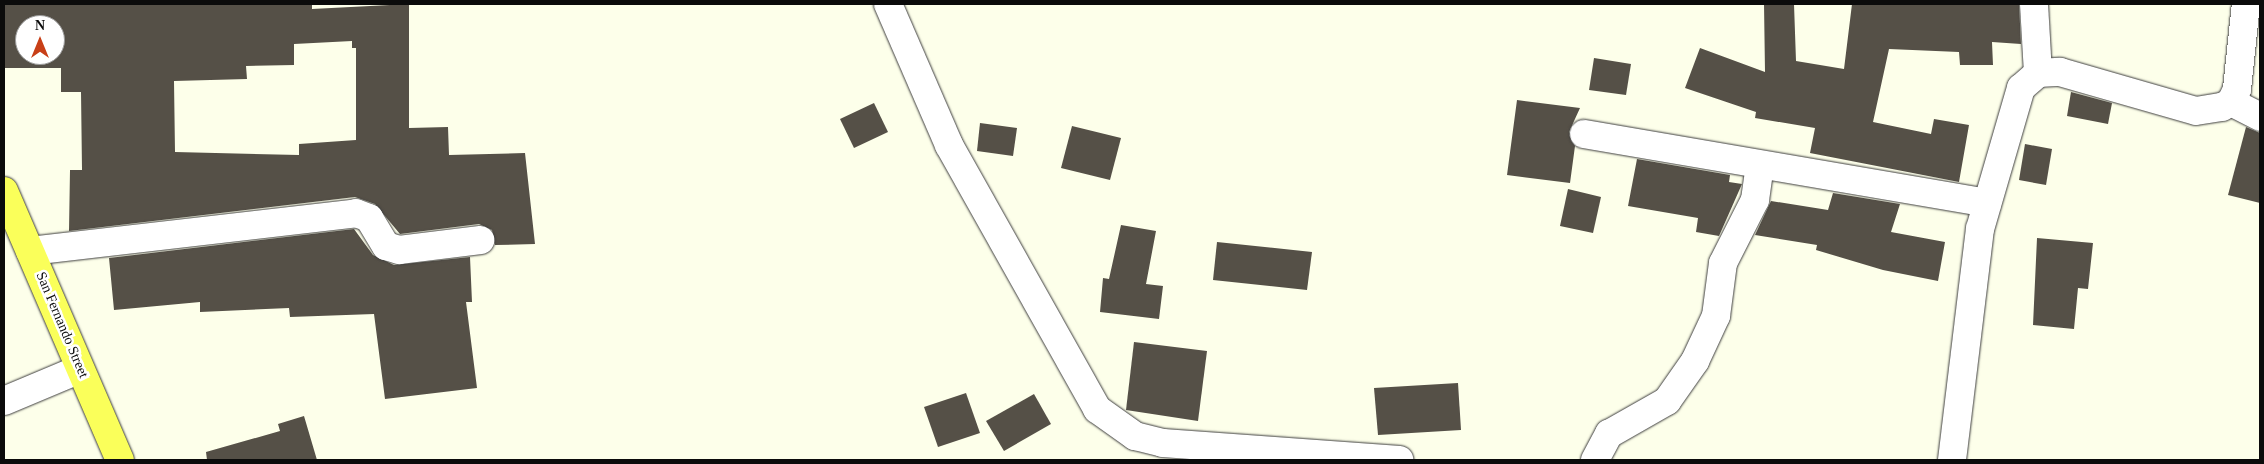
<!DOCTYPE html>
<html>
<head>
<meta charset="utf-8">
<style>
  body { margin:0 }
  #map { position:relative; width:2264px; height:464px; overflow:hidden; background:#fdffea; font-family:"Times New Roman",serif }
  div>[style] { position:absolute }
  .building>* { inset:0; background:#555047 }
  .roads { filter:drop-shadow(0 0 1px #3e3e3e) drop-shadow(0 0 1px #3e3e3e) }
  .minor>* { height:28px; margin:-14px; padding:0 14px; transform-origin:14px; border-radius:14px; background:#fff }
  .major>* { height:28px; margin:-14px; padding:0 14px; transform-origin:14px; border-radius:14px; background:#faff5a }
  span { translate:-50% -50%; white-space:nowrap; text-align:center; line-height:1.15; -webkit-text-stroke:5px #fff; paint-order:stroke }
  .street-label { font-size:14px; color:#0b0b0b }
  .frame { position:absolute; inset:0; border:5px solid #0b0b0b; pointer-events:none }
  .north { position:absolute; left:15px; top:15px; width:50px; height:50px; box-sizing:border-box; background:#fff; border:1px solid #9d9d9d; border-radius:50%; rotate:0deg; font-size:14px; font-weight:700; line-height:20px; text-align:center; color:#0b0b0b }
  .north::after { content:''; display:block; margin:auto; width:18px; height:22px; background:#c83f17; clip-path:polygon(50% 0,100% 100%,50% 72%,0 100%) }
</style>
</head>
<body>
<div id="map">
  <div class="building">
    <i style="clip-path:polygon(evenodd,4px 4px,312px 4px,312px 9px,409px 4px,409px 128px,448px 127px,449px 155px,525px 153px,535px 244px,495px 245px,492px 230px,479px 224px,400px 234px,375px 204px,355px 197px,69px 231px,70px 170px,82px 170px,81px 92px,61px 92px,61px 68px,4px 68px,4px 4px,25px 25px,55px 25px,55px 55px,25px 55px,25px 25px,4px 4px,352px 41px,352px 48px,356px 48px,356px 140px,299px 144px,299px 155px,175px 152px,174px 81px,247px 79px,246px 66px,294px 65px,294px 44px,352px 41px)"></i>
    <i style="clip-path:polygon(1764px 4px,1794px 4px,1796px 61px,1844px 69px,1852px 4px,2019px 4px,2021px 44px,1992px 42px,1993px 65px,1960px 65px,1959px 52px,1889px 49px,1873px 122px,1931px 134px,1934px 119px,1969px 125px,1959px 182px,1810px 153px,1815px 128px,1755px 118px,1756px 112px,1685px 88px,1700px 48px,1765px 72px)"></i>
    <i style="clip-path:polygon(1594px 58px,1631px 64px,1626px 95px,1589px 90px)"></i>
    <i style="clip-path:polygon(2071px 92px,2112px 103px,2108px 124px,2067px 116px)"></i>
    <i style="clip-path:polygon(1517px 100px,1580px 108px,1569px 132px,1575px 146px,1570px 183px,1507px 175px)"></i>
    <i style="clip-path:polygon(874px 103px,888px 132px,854px 148px,840px 119px)"></i>
    <i style="clip-path:polygon(980px 123px,1017px 128px,1013px 156px,977px 151px)"></i>
    <i style="clip-path:polygon(1072px 126px,1121px 138px,1110px 180px,1061px 168px)"></i>
    <i style="clip-path:polygon(2246px 127px,2260px 133px,2260px 203px,2228px 195px)"></i>
    <i style="clip-path:polygon(2025px 144px,2052px 149px,2046px 185px,2019px 180px)"></i>
    <i style="clip-path:polygon(1637px 159px,1730px 175px,1729px 182px,1742px 184px,1719px 236px,1696px 232px,1698px 218px,1628px 206px)"></i>
    <i style="clip-path:polygon(1568px 189px,1601px 197px,1593px 233px,1560px 226px)"></i>
    <i style="clip-path:polygon(1833px 193px,1900px 204px,1891px 232px,1945px 242px,1938px 281px,1883px 270px,1816px 250px,1817px 245px,1755px 235px,1771px 201px,1828px 210px)"></i>
    <i style="clip-path:polygon(1121px 225px,1156px 231px,1146px 284px,1163px 286px,1159px 319px,1100px 312px,1103px 278px,1109px 279px)"></i>
    <i style="clip-path:polygon(354px 229px,373px 255px,394px 265px,470px 257px,472px 302px,466px 302px,477px 388px,385px 399px,374px 314px,290px 317px,289px 308px,200px 312px,200px 302px,114px 310px,109px 258px)"></i>
    <i style="clip-path:polygon(2037px 238px,2093px 243px,2088px 289px,2078px 288px,2074px 329px,2033px 325px)"></i>
    <i style="clip-path:polygon(1217px 242px,1312px 252px,1307px 290px,1213px 280px)"></i>
    <i style="clip-path:polygon(1134px 342px,1207px 351px,1198px 421px,1126px 410px)"></i>
    <i style="clip-path:polygon(1458px 383px,1461px 430px,1378px 435px,1374px 388px)"></i>
    <i style="clip-path:polygon(966px 393px,980px 433px,938px 447px,924px 407px)"></i>
    <i style="clip-path:polygon(1034px 394px,1051px 424px,1004px 451px,986px 421px)"></i>
    <i style="clip-path:polygon(304px 416px,317px 460px,207px 460px,206px 452px,280px 431px,278px 424px)"></i>
  </div>
  <div class="roads">
    <div class="minor">
      <i style="left:888px;top:4px;width:154px;rotate:66.6deg"></i>
      <i style="left:949px;top:145px;width:303px;rotate:60.7deg"></i>
      <i style="left:1097px;top:409px;width:47px;rotate:35.4deg"></i>
      <i style="left:1135px;top:436px;width:29px;rotate:14deg"></i>
      <i style="left:1163px;top:443px;width:237px;rotate:4.1deg"></i>
      <i style="left:2034px;top:4px;width:69px;rotate:86.7deg"></i>
      <i style="left:2231px;top:102px;width:33px;rotate:27deg"></i>
      <i style="left:1584px;top:134px;width:409px;rotate:9.7deg"></i>
      <i style="left:30px;top:251px;width:328px;rotate:-6.6deg"></i>
      <i style="left:356px;top:213px;width:14px;rotate:21deg"></i>
      <i style="left:369px;top:218px;width:33px;rotate:59deg"></i>
      <i style="left:386px;top:246px;width:14px;rotate:17deg"></i>
      <i style="left:399px;top:250px;width:82px;rotate:-7deg"></i>
      <i style="left:4px;top:401px;width:82px;rotate:-22.8deg"></i>
      <i style="left:1595px;top:460px;width:30px;rotate:-62deg"></i>
      <i style="left:1609px;top:434px;width:67px;rotate:-29.6deg"></i>
      <i style="left:1667px;top:401px;width:49px;rotate:-55deg"></i>
      <i style="left:1695px;top:361px;width:50px;rotate:-65deg"></i>
      <i style="left:1716px;top:316px;width:53px;rotate:-82.5deg"></i>
      <i style="left:1723px;top:263px;width:71px;rotate:-63.1deg"></i>
      <i style="left:1755px;top:200px;width:35px;rotate:-82deg"></i>
      <i style="left:1952px;top:460px;width:233px;rotate:-83.1deg"></i>
      <i style="left:1980px;top:229px;width:147px;rotate:-73.8deg"></i>
      <i style="left:2021px;top:88px;width:23px;rotate:-41deg"></i>
      <i style="left:2038px;top:73px;width:22px;rotate:-3deg"></i>
      <i style="left:2060px;top:72px;width:141px;rotate:16deg"></i>
      <i style="left:2196px;top:111px;width:26px;rotate:-9deg"></i>
      <i style="left:2222px;top:107px;width:10px;rotate:-29deg"></i>
      <i style="left:2231px;top:102px;width:14px;rotate:-65deg"></i>
      <i style="left:2237px;top:89px;width:85px;rotate:-84deg"></i>
    </div>
    <div class="major">
      <i style="left:4px;top:191px;width:293px;rotate:66.7deg"></i>
    </div>
  </div>
  <div class="street-label">
    <span style="left:62px;top:325px;rotate:67deg">San Fernando Street</span>
  </div>
  <div class="frame"></div>
  <div class="north">N</div>
</div>
</body>
</html>
